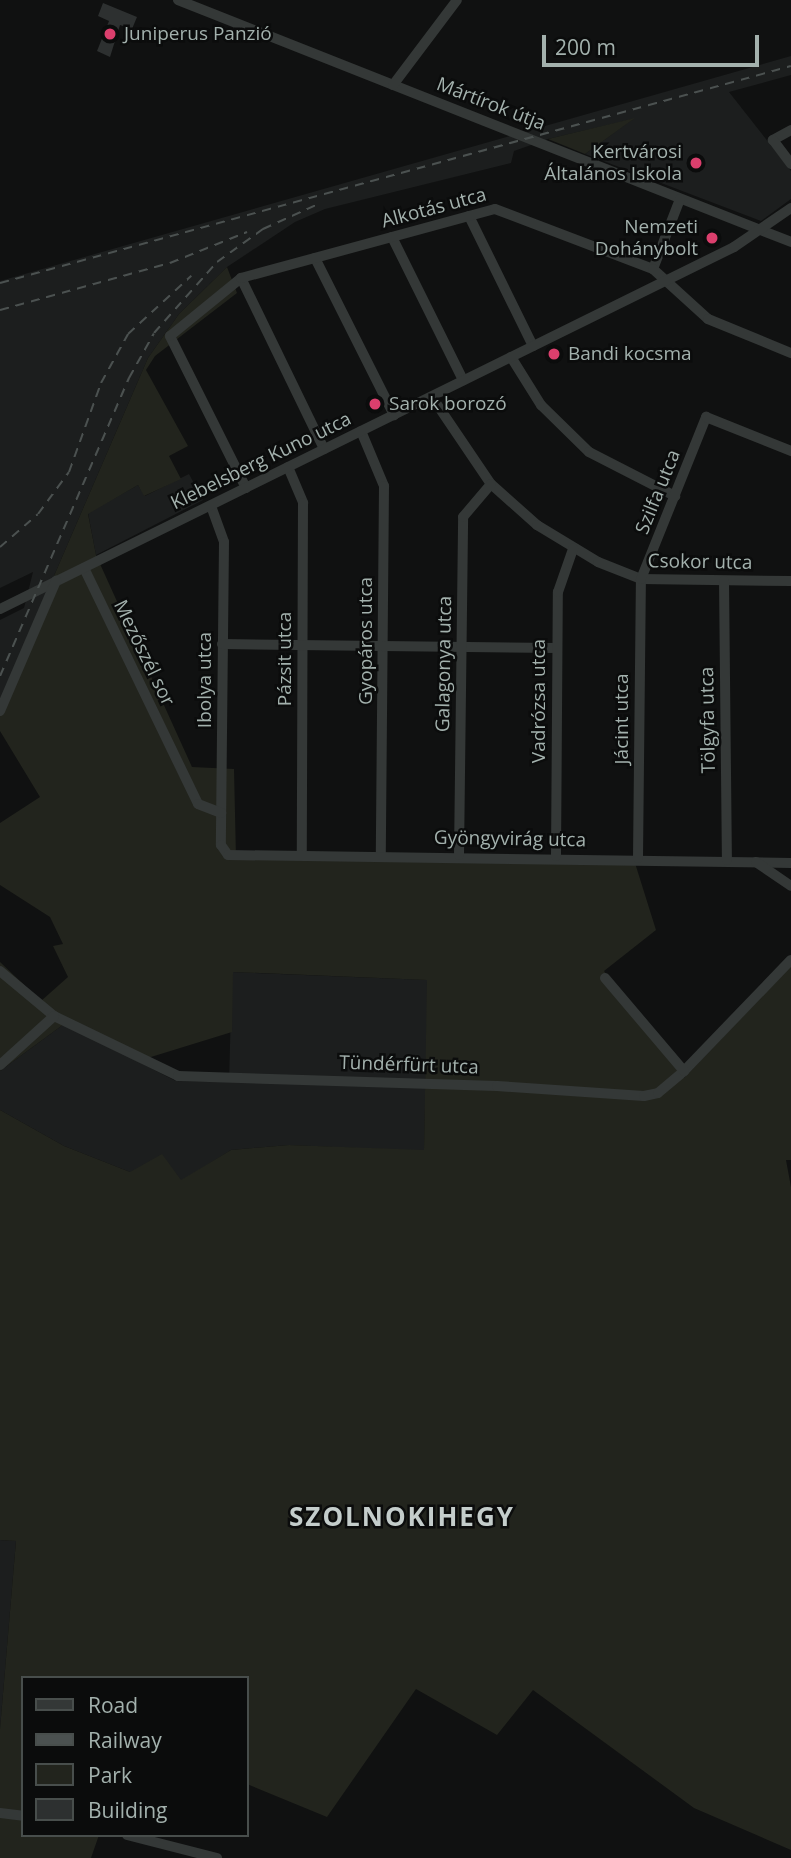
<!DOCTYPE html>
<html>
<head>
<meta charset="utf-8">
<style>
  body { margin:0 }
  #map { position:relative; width:791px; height:1858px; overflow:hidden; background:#101111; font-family:"Open Sans",sans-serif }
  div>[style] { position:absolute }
  .built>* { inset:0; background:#1c1e1e }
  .green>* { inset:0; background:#22241d }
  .building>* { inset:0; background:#2d3030 }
  .minor>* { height:10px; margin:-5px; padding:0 5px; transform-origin:5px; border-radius:5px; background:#343837 }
  .rail>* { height:2px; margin-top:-1px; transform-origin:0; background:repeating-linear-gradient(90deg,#4b5150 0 9px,transparent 0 16px) }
  .dots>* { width:19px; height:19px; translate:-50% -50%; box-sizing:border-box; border:4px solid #0b0c0c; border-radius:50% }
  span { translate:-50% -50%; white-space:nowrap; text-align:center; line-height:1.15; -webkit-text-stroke:5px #0b0c0c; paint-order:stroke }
  .poi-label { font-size:19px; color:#a3b1ad }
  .left { translate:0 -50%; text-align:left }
  .right { translate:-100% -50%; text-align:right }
  .street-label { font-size:19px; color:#a3b1ad }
  .district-label { font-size:26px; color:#c4cdcb; font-weight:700; letter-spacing:2px }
  .legend { position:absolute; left:21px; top:1676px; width:228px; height:161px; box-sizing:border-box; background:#0b0c0c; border:2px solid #484e4c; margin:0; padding:9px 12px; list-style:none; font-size:21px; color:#a3b1ad }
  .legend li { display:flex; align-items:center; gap:14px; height:35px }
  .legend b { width:35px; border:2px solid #484e4c }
  .scale { position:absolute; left:542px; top:35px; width:217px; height:32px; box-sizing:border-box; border:4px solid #a3b1ad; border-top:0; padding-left:9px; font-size:21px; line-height:24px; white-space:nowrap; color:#a3b1ad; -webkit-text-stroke:5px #0b0c0c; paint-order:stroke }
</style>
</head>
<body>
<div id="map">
  <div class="built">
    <i style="clip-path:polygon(791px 56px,791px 75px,729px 92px,791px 171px,791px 199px,761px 221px,585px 154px,633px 119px,548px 139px,514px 151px,511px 163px,325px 209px,295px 222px,227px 267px,179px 314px,148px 358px,0 701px,0 620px,24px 608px,33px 572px,0 588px,0 281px)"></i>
    <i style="clip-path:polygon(189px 474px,203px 500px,96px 555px,88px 513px,138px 485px,145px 496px)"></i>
    <i style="clip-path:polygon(232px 972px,428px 980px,424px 1151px,289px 1145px,231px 1150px,181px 1181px,130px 1172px,64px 1146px,0 1110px,0 1071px,64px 1024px,176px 1081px,229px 1082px)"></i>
    <i style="clip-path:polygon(0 1540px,16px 1541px,0 1729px)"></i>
  </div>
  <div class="green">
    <i style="clip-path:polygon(635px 118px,585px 154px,548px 139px)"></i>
    <i style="clip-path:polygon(227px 267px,237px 293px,155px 356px,146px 370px,188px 446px,169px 456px,181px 479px,144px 496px,138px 485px,88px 514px,96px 555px,192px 767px,234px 769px,236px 857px,635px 863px,656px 930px,604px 971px,684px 1078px,791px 966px,791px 1160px,786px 1160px,791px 1187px,791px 1850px,694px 1808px,533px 1690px,497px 1735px,416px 1689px,327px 1817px,247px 1784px,247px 1678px,23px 1678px,23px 1835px,99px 1835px,91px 1858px,0 1858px,0 1729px,16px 1541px,0 1540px,0 1110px,64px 1146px,130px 1172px,162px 1154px,181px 1180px,231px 1150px,289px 1145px,424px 1150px,427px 980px,233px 972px,232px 1032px,138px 1061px,64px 1024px,0 1071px,0 962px,41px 1001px,68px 977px,53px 946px,63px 944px,50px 917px,0 885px,0 823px,40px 797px,0 731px,0 701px,148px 358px,179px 314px)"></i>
  </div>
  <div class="building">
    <i style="clip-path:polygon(103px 3px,137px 17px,132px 29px,120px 25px,110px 57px,97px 51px,109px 21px,98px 16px)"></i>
  </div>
  <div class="minor">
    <i style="left:178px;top:0;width:659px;rotate:21.54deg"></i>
    <i style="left:393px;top:85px;width:106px;rotate:-53deg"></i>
    <i style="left:791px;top:130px;width:21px;rotate:151deg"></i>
    <i style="left:773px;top:140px;width:30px;rotate:53deg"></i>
    <i style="left:469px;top:216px;width:145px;rotate:63.8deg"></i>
    <i style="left:392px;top:237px;width:160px;rotate:63.6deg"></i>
    <i style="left:315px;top:258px;width:176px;rotate:63.3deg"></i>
    <i style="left:653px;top:269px;width:75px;rotate:-68.9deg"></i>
    <i style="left:241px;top:278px;width:190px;rotate:64.1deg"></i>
    <i style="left:511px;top:357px;width:57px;rotate:58deg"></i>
    <i style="left:541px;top:405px;width:67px;rotate:44.4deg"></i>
    <i style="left:589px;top:452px;width:97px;rotate:27.1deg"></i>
    <i style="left:432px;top:397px;width:105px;rotate:55.9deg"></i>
    <i style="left:491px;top:484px;width:62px;rotate:41.7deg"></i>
    <i style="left:537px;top:525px;width:71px;rotate:31.2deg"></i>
    <i style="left:598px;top:562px;width:46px;rotate:21.6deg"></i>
    <i style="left:641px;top:579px;width:150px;rotate:0.8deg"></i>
    <i style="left:361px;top:431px;width:60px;rotate:67.3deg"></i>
    <i style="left:384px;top:486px;width:369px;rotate:90.5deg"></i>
    <i style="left:288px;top:467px;width:39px;rotate:67deg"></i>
    <i style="left:303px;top:503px;width:352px;rotate:90.2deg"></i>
    <i style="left:246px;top:488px;width:170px;rotate:-116.6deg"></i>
    <i style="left:170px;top:336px;width:92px;rotate:-39.2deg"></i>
    <i style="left:241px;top:278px;width:263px;rotate:-15.2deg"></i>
    <i style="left:495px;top:209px;width:169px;rotate:20.8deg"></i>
    <i style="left:653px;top:269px;width:74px;rotate:42.3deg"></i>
    <i style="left:708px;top:319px;width:90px;rotate:22.3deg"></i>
    <i style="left:211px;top:506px;width:38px;rotate:70deg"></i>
    <i style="left:224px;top:542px;width:303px;rotate:90.6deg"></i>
    <i style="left:221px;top:845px;width:12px;rotate:55deg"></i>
    <i style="left:228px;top:855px;width:563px;rotate:0.81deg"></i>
    <i style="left:84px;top:568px;width:262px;rotate:64.2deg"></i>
    <i style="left:198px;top:804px;width:25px;rotate:21deg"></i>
    <i style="left:724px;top:581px;width:279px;rotate:89.4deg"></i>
    <i style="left:0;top:609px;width:818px;rotate:-26.25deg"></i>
    <i style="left:734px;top:247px;width:69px;rotate:-34.4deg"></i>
    <i style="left:222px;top:644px;width:335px;rotate:0.7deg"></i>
    <i style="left:0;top:711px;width:142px;rotate:-66.7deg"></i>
    <i style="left:459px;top:855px;width:338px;rotate:-89.3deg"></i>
    <i style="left:463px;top:517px;width:43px;rotate:-49.7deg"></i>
    <i style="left:556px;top:856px;width:264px;rotate:-89.6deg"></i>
    <i style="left:558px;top:592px;width:46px;rotate:-70.8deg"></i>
    <i style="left:638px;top:858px;width:279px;rotate:-89.4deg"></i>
    <i style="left:641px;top:579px;width:175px;rotate:-68.1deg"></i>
    <i style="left:706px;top:417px;width:92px;rotate:21.8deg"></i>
    <i style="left:756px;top:862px;width:42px;rotate:34.4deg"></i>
    <i style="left:0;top:971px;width:70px;rotate:39.8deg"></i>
    <i style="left:54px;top:1016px;width:138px;rotate:25.8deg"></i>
    <i style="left:178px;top:1076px;width:319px;rotate:1.8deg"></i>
    <i style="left:497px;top:1086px;width:147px;rotate:3.9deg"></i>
    <i style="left:644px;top:1096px;width:14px;rotate:-12deg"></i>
    <i style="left:658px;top:1093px;width:34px;rotate:-40deg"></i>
    <i style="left:684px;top:1071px;width:154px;rotate:-46.1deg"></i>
    <i style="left:605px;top:978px;width:122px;rotate:49.7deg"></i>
    <i style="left:0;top:1065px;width:73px;rotate:-42.2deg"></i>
    <i style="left:0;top:1813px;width:23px;rotate:7deg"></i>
    <i style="left:127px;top:1835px;width:93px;rotate:14.3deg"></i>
  </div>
  <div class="rail">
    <i style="left:0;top:283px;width:820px;rotate:-15.34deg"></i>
    <i style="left:0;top:310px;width:176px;rotate:-15.5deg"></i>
    <i style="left:170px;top:263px;width:83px;rotate:-21.9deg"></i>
    <i style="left:0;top:547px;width:50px;rotate:-41deg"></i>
    <i style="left:38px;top:514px;width:52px;rotate:-53.6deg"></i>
    <i style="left:69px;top:472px;width:95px;rotate:-70.2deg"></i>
    <i style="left:101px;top:383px;width:56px;rotate:-61.1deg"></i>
    <i style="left:128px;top:334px;width:86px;rotate:-42.6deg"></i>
    <i style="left:0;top:676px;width:325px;rotate:-66.6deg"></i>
    <i style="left:129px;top:378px;width:51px;rotate:-60.9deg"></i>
    <i style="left:154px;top:333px;width:95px;rotate:-48.4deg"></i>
    <i style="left:217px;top:262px;width:57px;rotate:-35.7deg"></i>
    <i style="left:263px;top:229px;width:58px;rotate:-24.4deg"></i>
  </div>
  <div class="dots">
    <i style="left:110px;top:34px;background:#db3f6d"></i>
    <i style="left:696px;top:163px;background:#db3f6d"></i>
    <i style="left:712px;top:238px;background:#db3f6d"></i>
    <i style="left:554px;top:354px;background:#db3f6d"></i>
    <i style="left:375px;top:404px;background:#db3f6d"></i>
  </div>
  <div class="poi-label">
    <span class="left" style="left:124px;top:34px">Juniperus Panzió</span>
    <span class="right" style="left:682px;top:163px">Kertvárosi<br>Általános Iskola</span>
    <span class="right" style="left:698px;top:238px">Nemzeti<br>Dohánybolt</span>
    <span class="left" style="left:568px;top:354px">Bandi kocsma</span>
    <span class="left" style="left:389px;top:404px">Sarok borozó</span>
  </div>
  <div class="street-label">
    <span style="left:491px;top:104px;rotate:21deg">Mártírok útja</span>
    <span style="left:434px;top:208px;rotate:-15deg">Alkotás utca</span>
    <span style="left:261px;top:461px;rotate:-26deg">Klebelsberg Kuno utca</span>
    <span style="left:658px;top:492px;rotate:-68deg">Szilfa utca</span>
    <span style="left:700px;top:562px;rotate:1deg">Csokor utca</span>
    <span style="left:366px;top:641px;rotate:-90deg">Gyopáros utca</span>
    <span style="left:144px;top:653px;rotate:64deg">Mezőszél sor</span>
    <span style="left:285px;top:659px;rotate:-90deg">Pázsit utca</span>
    <span style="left:444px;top:664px;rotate:-89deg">Galagonya utca</span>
    <span style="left:205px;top:680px;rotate:-90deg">Ibolya utca</span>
    <span style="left:539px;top:701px;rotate:-90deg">Vadrózsa utca</span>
    <span style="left:622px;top:719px;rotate:-90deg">Jácint utca</span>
    <span style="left:708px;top:720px;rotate:-91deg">Tölgyfa utca</span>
    <span style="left:510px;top:839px;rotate:1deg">Gyöngyvirág utca</span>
    <span style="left:409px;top:1065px;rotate:2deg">Tündérfürt utca</span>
  </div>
  <div class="district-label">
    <span style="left:402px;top:1517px">SZOLNOKIHEGY</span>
  </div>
  <ul class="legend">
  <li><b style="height:9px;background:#343837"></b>Road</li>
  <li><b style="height:9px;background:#4b5150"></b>Railway</li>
  <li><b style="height:19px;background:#22241d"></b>Park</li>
  <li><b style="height:19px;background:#2d3030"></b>Building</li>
  </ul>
  <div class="scale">200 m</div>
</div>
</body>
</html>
